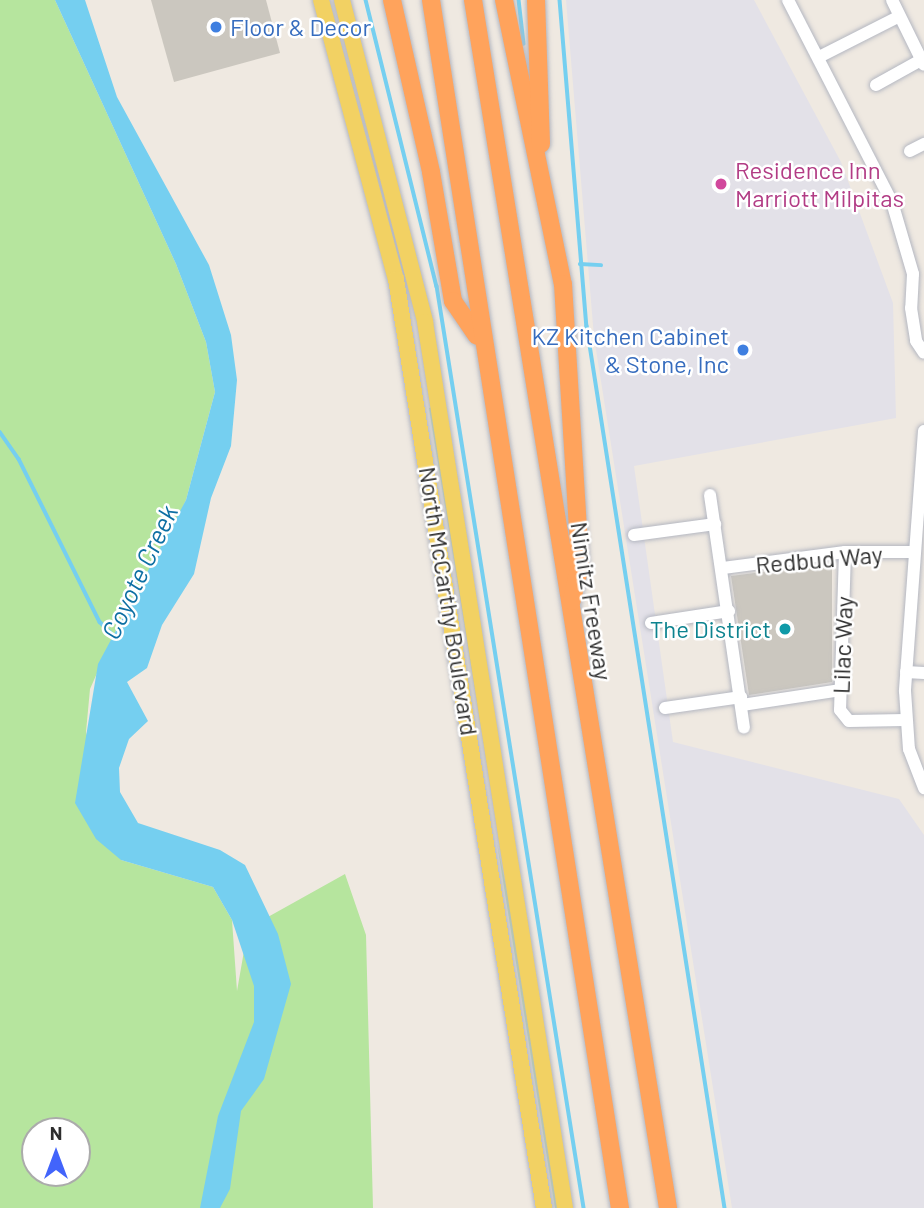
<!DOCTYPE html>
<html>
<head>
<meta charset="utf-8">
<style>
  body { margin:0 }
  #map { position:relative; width:924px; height:1208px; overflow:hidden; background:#efe9e1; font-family:Barlow,sans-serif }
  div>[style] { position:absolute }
  .industrial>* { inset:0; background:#e3e1e8 }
  .green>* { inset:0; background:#b6e59e }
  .water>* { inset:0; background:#75cff0 }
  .stream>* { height:3.5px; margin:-1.75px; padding:0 1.75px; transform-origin:1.75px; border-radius:1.75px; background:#75cff0 }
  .building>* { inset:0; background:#cbc7bf }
  .roads { filter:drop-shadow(0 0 2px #b4b7c1) drop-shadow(0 0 2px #b4b7c1) }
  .minor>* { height:12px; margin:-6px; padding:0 6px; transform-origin:6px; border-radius:6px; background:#fff }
  .major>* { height:16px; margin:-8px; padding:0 8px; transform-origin:8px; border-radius:8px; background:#f2d163 }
  .highway>* { height:18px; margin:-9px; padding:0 9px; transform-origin:9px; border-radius:9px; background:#ffa35c }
  .dots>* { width:19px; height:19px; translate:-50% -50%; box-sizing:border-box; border:4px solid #fff; border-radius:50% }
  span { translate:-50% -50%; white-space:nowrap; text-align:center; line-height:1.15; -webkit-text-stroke:5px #fff; paint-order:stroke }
  .shop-label { font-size:24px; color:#366cbe }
  .left { translate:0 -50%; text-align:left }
  .right { translate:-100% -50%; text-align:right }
  .hotel-label { font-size:24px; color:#b23c85 }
  .street-label { font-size:24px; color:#2e2e2e }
  .culture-label { font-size:24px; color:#0d838f }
  .water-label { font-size:26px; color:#0d6fa3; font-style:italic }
  .north { position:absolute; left:21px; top:1117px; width:70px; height:70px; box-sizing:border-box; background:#fff; border:2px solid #ababab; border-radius:50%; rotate:0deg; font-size:19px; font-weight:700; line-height:28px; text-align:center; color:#2e2e2e }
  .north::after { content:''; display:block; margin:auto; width:24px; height:32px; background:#4264fb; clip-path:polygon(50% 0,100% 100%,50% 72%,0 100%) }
</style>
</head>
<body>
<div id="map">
  <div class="industrial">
    <i style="clip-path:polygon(566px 0,754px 0,841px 162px,893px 303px,896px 418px,634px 466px,673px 742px,899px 799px,924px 835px,924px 1208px,732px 1208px,594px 337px)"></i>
  </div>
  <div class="green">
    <i style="clip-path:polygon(evenodd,0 0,55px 0,176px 264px,206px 342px,215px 392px,186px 500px,152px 572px,128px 603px,90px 689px,86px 732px,121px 860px,213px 887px,232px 920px,237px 991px,248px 928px,345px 874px,366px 935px,373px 1208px,0 1208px,0 0,35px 1131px,77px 1131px,77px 1173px,35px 1173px,35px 1131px)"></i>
    <i style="clip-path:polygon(434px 407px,495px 806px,494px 806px,429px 408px)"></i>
    <i style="clip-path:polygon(497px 843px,524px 972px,562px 1208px,555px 1208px)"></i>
  </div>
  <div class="water">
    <i style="clip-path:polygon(55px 0,85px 0,117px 97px,209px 265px,231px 335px,237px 380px,231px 446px,211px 498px,194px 574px,162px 625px,147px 668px,127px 682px,148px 721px,129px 739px,119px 768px,120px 792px,138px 823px,220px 850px,245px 865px,278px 934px,291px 984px,264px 1079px,241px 1111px,230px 1189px,220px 1208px,200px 1208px,218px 1116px,254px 1022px,254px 986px,232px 920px,213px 887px,121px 860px,96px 839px,75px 803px,98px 664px,186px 500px,215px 392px,206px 342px,176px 264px)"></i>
  </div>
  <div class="stream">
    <i style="left:366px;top:0;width:295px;rotate:76.1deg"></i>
    <i style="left:437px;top:286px;width:934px;rotate:80.94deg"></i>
    <i style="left:519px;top:0;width:44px;rotate:83.5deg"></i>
    <i style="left:560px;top:0;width:327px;rotate:85.3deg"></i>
    <i style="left:587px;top:326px;width:893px;rotate:81.11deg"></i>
    <i style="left:580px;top:264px;width:21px;rotate:3deg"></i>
    <i style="left:0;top:432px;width:33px;rotate:55deg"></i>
    <i style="left:19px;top:459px;width:182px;rotate:63.6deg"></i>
    <i style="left:100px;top:622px;width:24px;rotate:45deg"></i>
  </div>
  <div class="building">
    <i style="clip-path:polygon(151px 0,266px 0,280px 53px,174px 82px)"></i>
    <i style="clip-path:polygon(832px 563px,832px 682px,749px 695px,731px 576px)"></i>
  </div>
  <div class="roads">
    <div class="minor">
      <i style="left:788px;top:0;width:227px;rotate:62.8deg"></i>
      <i style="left:892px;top:202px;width:75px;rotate:73.7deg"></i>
      <i style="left:913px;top:274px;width:34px;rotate:93deg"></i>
      <i style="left:911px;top:308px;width:33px;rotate:81deg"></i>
      <i style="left:916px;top:341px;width:14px;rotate:56deg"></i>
      <i style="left:892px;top:0;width:72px;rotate:63.8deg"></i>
      <i style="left:819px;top:57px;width:89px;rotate:-26.9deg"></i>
      <i style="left:876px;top:85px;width:51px;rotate:-29.1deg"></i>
      <i style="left:910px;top:151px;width:16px;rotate:-27deg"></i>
      <i style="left:924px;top:431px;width:261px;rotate:94.2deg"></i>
      <i style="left:905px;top:691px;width:58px;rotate:86.1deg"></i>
      <i style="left:909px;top:749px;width:42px;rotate:69deg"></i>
      <i style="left:710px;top:495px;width:235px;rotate:81.7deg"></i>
      <i style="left:634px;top:535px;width:82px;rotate:-7.7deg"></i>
      <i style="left:845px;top:552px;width:158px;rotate:91.8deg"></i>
      <i style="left:840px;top:710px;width:14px;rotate:51deg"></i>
      <i style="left:849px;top:721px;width:56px;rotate:-1deg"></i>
      <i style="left:723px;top:568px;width:123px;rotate:-7.5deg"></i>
      <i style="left:845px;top:552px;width:70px"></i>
      <i style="left:651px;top:623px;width:79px;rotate:-8.7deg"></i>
      <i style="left:906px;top:672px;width:18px;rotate:3deg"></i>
      <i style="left:742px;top:705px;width:100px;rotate:-8.6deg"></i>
      <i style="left:665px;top:708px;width:77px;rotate:-8.2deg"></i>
    </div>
    <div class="major">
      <i style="left:321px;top:0;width:289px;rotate:75deg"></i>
      <i style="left:396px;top:279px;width:941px;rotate:80.95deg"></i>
      <i style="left:342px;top:0;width:333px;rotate:75.5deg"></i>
      <i style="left:425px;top:322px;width:897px;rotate:81.02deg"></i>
    </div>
    <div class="highway">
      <i style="left:392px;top:0;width:176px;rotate:77.2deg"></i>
      <i style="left:431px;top:172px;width:131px;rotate:80.3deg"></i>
      <i style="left:453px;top:301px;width:42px;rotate:55.6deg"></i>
      <i style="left:431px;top:0;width:1223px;rotate:81.11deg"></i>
      <i style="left:473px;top:0;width:1224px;rotate:80.83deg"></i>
      <i style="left:504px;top:0;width:290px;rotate:78.3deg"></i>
      <i style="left:563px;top:284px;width:282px;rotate:86.5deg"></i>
      <i style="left:580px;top:565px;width:37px;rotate:103deg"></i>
      <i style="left:536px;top:0;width:144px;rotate:88deg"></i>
    </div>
  </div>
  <div class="dots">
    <i style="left:216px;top:27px;background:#3f7fe0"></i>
    <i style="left:721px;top:184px;background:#d1479c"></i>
    <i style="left:743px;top:350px;background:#3f7fe0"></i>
    <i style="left:785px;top:629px;background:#0f9aa8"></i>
  </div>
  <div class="shop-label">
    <span class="left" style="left:230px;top:27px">Floor &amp; Decor</span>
    <span class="right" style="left:729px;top:350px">KZ Kitchen Cabinet<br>&amp; Stone, Inc</span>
  </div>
  <div class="hotel-label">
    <span class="left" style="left:735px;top:184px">Residence Inn<br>Marriott Milpitas</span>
  </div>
  <div class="street-label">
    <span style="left:819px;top:559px;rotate:-5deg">Redbud Way</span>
    <span style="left:449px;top:601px;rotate:81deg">North McCarthy Boulevard</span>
    <span style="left:592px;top:601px;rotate:81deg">Nimitz Freeway</span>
    <span style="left:842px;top:645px;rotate:-88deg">Lilac Way</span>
  </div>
  <div class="culture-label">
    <span class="right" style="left:771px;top:629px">The District</span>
  </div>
  <div class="water-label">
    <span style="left:139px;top:572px;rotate:-65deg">Coyote Creek</span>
  </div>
  <div class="north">N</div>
</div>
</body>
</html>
